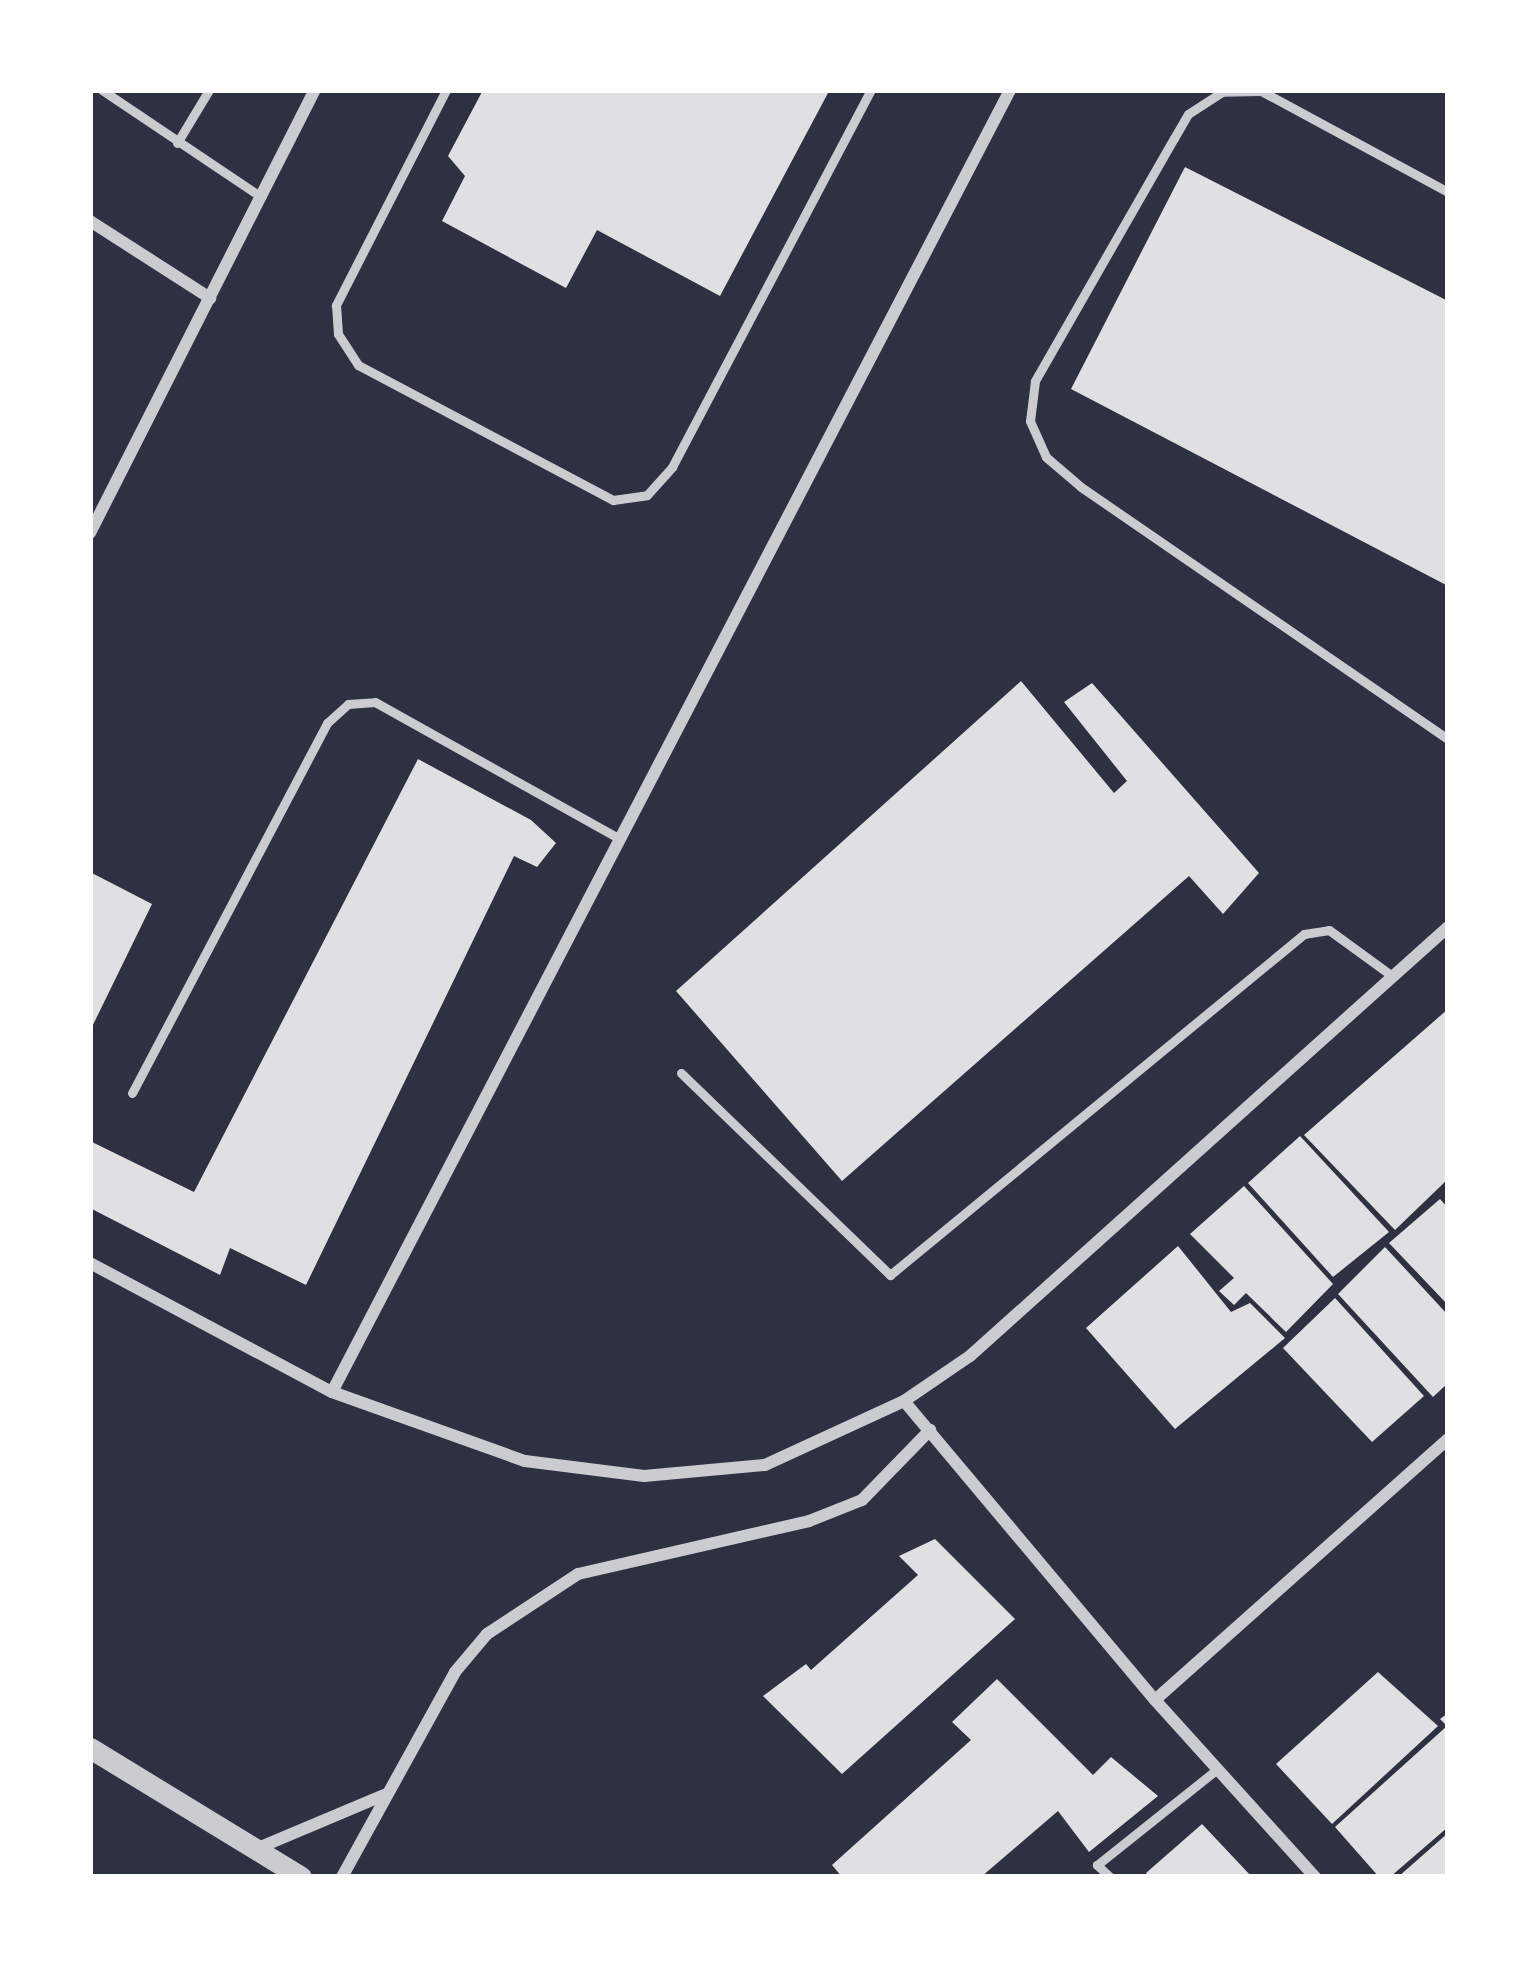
<!DOCTYPE html>
<html>
<head>
<meta charset="utf-8">
<style>
  body { margin:0 }
  #map { position:relative; width:1538px; height:1967px; overflow:hidden; background:#2d3142; font-family:Literata,serif }
  div>[style] { position:absolute }
  .building>* { inset:0; background:#e0e0e3 }
  .service>* { height:9px; margin:-4.5px; padding:0 4.5px; transform-origin:4.5px; border-radius:4.5px; background:#caccd0 }
  .minor>* { height:12px; margin:-6px; padding:0 6px; transform-origin:6px; border-radius:6px; background:#caccd0 }
  .tertiary>* { height:21px; margin:-10.5px; padding:0 10.5px; transform-origin:10.5px; border-radius:10.5px; background:#caccd0 }
  span { translate:-50% -50%; white-space:nowrap; text-align:center; line-height:1.15; -webkit-text-stroke:12px #fff; paint-order:stroke }
  .frame { position:absolute; inset:0; border:93px solid #fff; pointer-events:none }
</style>
</head>
<body>
<div id="map">
  <div class="building">
    <i style="clip-path:polygon(483px 90px,823px 90px,828px 93px,720px 296px,597px 230px,566px 288px,442px 221px,465px 176px,448px 156px)"></i>
    <i style="clip-path:polygon(1185px 167px,1448px 301px,1448px 586px,1071px 389px)"></i>
    <i style="clip-path:polygon(1021px 681px,1114px 793px,1127px 781px,1064px 702px,1092px 683px,1259px 873px,1223px 914px,1189px 876px,842px 1181px,676px 991px)"></i>
    <i style="clip-path:polygon(418px 759px,531px 820px,556px 843px,537px 867px,514px 856px,306px 1285px,230px 1248px,220px 1275px,90px 1208px,90px 1141px,194px 1192px)"></i>
    <i style="clip-path:polygon(90px 872px,152px 904px,90px 1031px)"></i>
    <i style="clip-path:polygon(1448px 1009px,1448px 1179px,1395px 1230px,1304px 1135px)"></i>
    <i style="clip-path:polygon(1300px 1136px,1389px 1232px,1333px 1277px,1248px 1183px)"></i>
    <i style="clip-path:polygon(1244px 1186px,1333px 1284px,1286px 1332px,1246px 1293px,1234px 1305px,1219px 1291px,1234px 1278px,1190px 1234px)"></i>
    <i style="clip-path:polygon(1440px 1199px,1448px 1208px,1448px 1305px,1389px 1243px)"></i>
    <i style="clip-path:polygon(1178px 1246px,1231px 1312px,1250px 1303px,1285px 1338px,1175px 1429px,1086px 1328px)"></i>
    <i style="clip-path:polygon(1385px 1247px,1448px 1315px,1448px 1383px,1433px 1397px,1338px 1294px)"></i>
    <i style="clip-path:polygon(1335px 1298px,1424px 1396px,1372px 1442px,1283px 1348px)"></i>
    <i style="clip-path:polygon(935px 1539px,1015px 1619px,842px 1774px,763px 1696px,806px 1664px,811px 1670px,918px 1575px,899px 1556px)"></i>
    <i style="clip-path:polygon(1378px 1672px,1438px 1726px,1332px 1824px,1276px 1764px)"></i>
    <i style="clip-path:polygon(997px 1679px,1093px 1775px,1111px 1757px,1158px 1796px,1089px 1852px,1058px 1811px,981px 1877px,842px 1877px,832px 1865px,971px 1740px,952px 1722px)"></i>
    <i style="clip-path:polygon(1448px 1713px,1448px 1827px,1390px 1877px,1379px 1877px,1335px 1827px,1447px 1726px,1440px 1719px)"></i>
    <i style="clip-path:polygon(1202px 1824px,1252px 1877px,1150px 1877px,1146px 1873px)"></i>
    <i style="clip-path:polygon(1448px 1833px,1448px 1877px,1398px 1877px)"></i>
  </div>
  <div class="service">
    <i style="left:102px;top:90px;width:192px;rotate:33.9deg"></i>
    <i style="left:446px;top:90px;width:242px;rotate:117.1deg"></i>
    <i style="left:336px;top:305px;width:29px;rotate:86deg"></i>
    <i style="left:338px;top:334px;width:37px;rotate:57deg"></i>
    <i style="left:358px;top:365px;width:289px;rotate:27.9deg"></i>
    <i style="left:613px;top:500px;width:34px;rotate:-8deg"></i>
    <i style="left:647px;top:495px;width:38px;rotate:-48deg"></i>
    <i style="left:672px;top:467px;width:426px;rotate:-62.2deg"></i>
    <i style="left:177px;top:143px;width:62px;rotate:-58.9deg"></i>
    <i style="left:1448px;top:192px;width:213px;rotate:-151.6deg"></i>
    <i style="left:1261px;top:91px;width:39px;rotate:179deg"></i>
    <i style="left:1222px;top:92px;width:40px;rotate:147.1deg"></i>
    <i style="left:1188px;top:114px;width:28px;rotate:120deg"></i>
    <i style="left:1174px;top:138px;width:280px;rotate:119.8deg"></i>
    <i style="left:1035px;top:381px;width:40px;rotate:97.1deg"></i>
    <i style="left:1030px;top:421px;width:39px;rotate:66deg"></i>
    <i style="left:1046px;top:457px;width:46px;rotate:40.6deg"></i>
    <i style="left:1081px;top:487px;width:445px;rotate:34.5deg"></i>
    <i style="left:681px;top:1073px;width:291px;rotate:44deg"></i>
    <i style="left:890px;top:1275px;width:536px;rotate:-39.48deg"></i>
    <i style="left:1304px;top:934px;width:25px;rotate:-9deg"></i>
    <i style="left:1329px;top:930px;width:78px;rotate:36.1deg"></i>
    <i style="left:132px;top:1093px;width:418px;rotate:-62.2deg"></i>
    <i style="left:327px;top:723px;width:28px;rotate:-42deg"></i>
    <i style="left:348px;top:704px;width:27px;rotate:-4deg"></i>
    <i style="left:375px;top:702px;width:281px;rotate:29.2deg"></i>
    <i style="left:1110px;top:1877px;width:18px;rotate:-137deg"></i>
    <i style="left:1097px;top:1865px;width:152px;rotate:-38.6deg"></i>
  </div>
  <div class="minor">
    <i style="left:90px;top:221px;width:143px;rotate:32.7deg"></i>
    <i style="left:90px;top:533px;width:497px;rotate:-63.1deg"></i>
    <i style="left:90px;top:1263px;width:274px;rotate:28.1deg"></i>
    <i style="left:332px;top:1392px;width:205px;rotate:19.7deg"></i>
    <i style="left:525px;top:1461px;width:120px;rotate:7.2deg"></i>
    <i style="left:644px;top:1476px;width:121px;rotate:-5.2deg"></i>
    <i style="left:765px;top:1465px;width:153px;rotate:-24.7deg"></i>
    <i style="left:904px;top:1401px;width:80px;rotate:-34.3deg"></i>
    <i style="left:970px;top:1356px;width:642px;rotate:-41.91deg"></i>
    <i style="left:332px;top:1392px;width:1468px;rotate:-62.49deg"></i>
    <i style="left:904px;top:1401px;width:390px;rotate:50deg"></i>
    <i style="left:1155px;top:1700px;width:239px;rotate:47.9deg"></i>
    <i style="left:1155px;top:1700px;width:392px;rotate:-41.7deg"></i>
    <i style="left:256px;top:1849px;width:139px;rotate:-22.9deg"></i>
    <i style="left:342px;top:1877px;width:234px;rotate:-61.1deg"></i>
    <i style="left:455px;top:1672px;width:50px;rotate:-49.9deg"></i>
    <i style="left:487px;top:1634px;width:109px;rotate:-33.4deg"></i>
    <i style="left:578px;top:1574px;width:237px;rotate:-12.9deg"></i>
    <i style="left:809px;top:1521px;width:57px;rotate:-21.6deg"></i>
    <i style="left:862px;top:1500px;width:98px;rotate:-45.8deg"></i>
  </div>
  <div class="tertiary">
    <i style="left:90px;top:1748px;width:247px;rotate:31.4deg"></i>
  </div>
  <div class="frame"></div>
</div>
</body>
</html>
